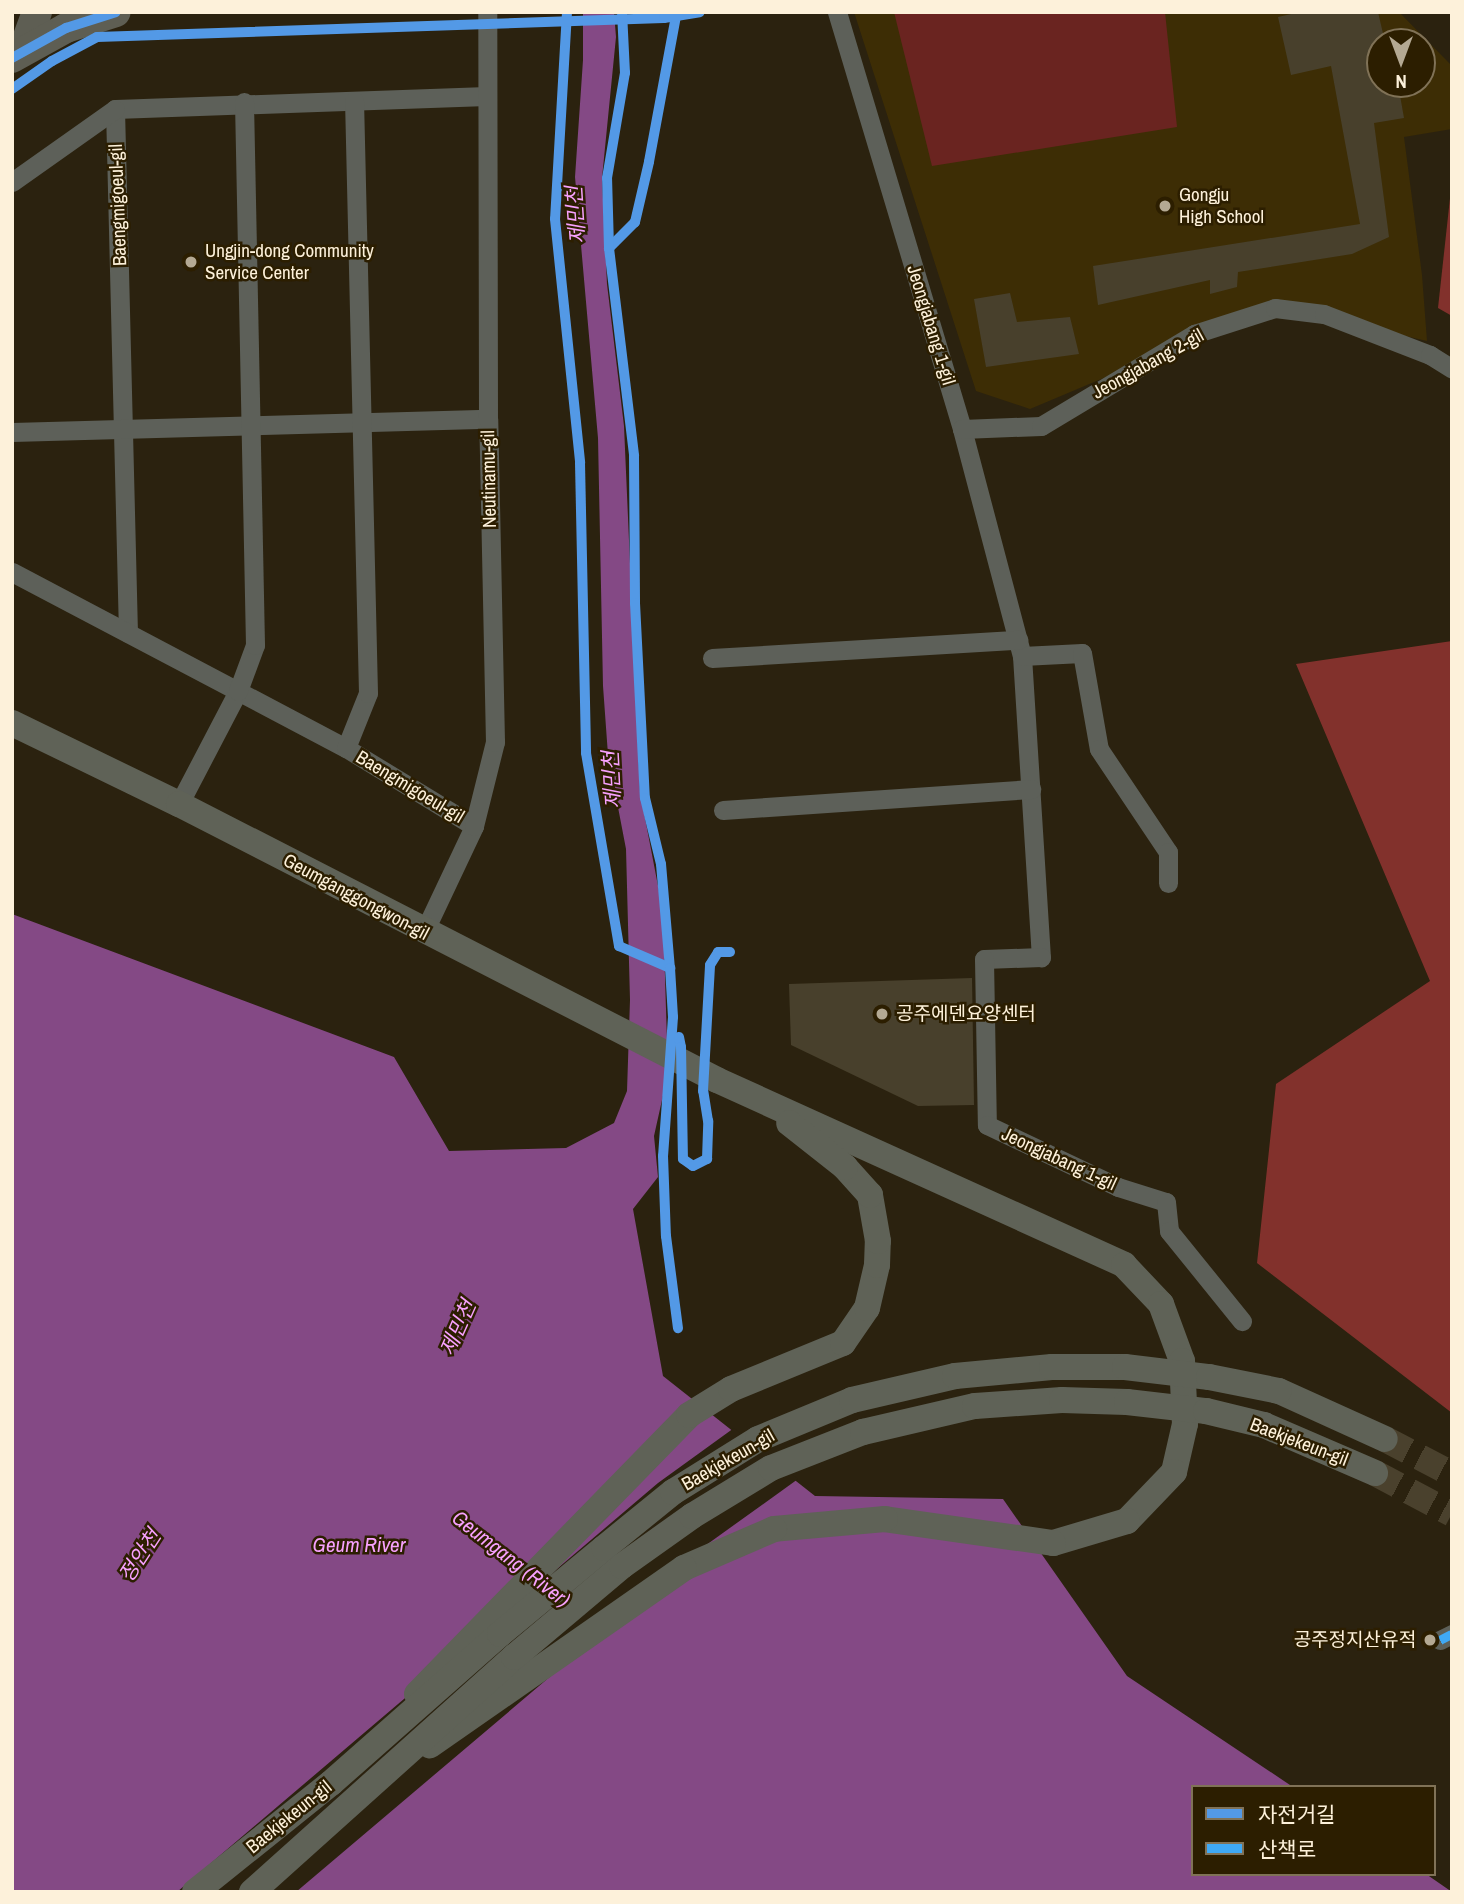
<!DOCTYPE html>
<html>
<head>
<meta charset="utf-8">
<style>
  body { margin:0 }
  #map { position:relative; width:1464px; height:1904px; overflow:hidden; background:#2b220f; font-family:"Archivo Narrow","Noto Sans KR",sans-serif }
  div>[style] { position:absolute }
  .built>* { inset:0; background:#3d2d05 }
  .green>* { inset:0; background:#6a2420 }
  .forest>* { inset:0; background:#82312c }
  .water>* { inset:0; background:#844985 }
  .pier>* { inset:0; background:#2b220f }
  .building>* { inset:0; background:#48402c }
  .secondary-tunnel>* { height:26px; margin-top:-13px; transform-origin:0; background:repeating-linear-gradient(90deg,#4a412d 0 26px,transparent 0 39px) }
  .street>* { height:19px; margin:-9.5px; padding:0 9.5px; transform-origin:9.5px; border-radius:9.5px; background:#5d6059 }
  .secondary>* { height:26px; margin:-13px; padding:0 13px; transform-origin:13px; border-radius:13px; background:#5f6257 }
  .primary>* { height:30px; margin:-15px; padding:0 15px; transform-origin:15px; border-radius:15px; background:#5e5e53 }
  .secondary-bridge>* { height:26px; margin:-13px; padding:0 13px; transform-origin:13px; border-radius:13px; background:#5f6257 }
  .quiet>* { height:9px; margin-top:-4.5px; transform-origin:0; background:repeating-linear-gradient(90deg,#3fa9f5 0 18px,transparent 0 27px) }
  .cycleway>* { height:10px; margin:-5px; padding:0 5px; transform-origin:5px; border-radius:5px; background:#5399e6 }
  .dots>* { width:19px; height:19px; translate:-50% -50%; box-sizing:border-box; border:4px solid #2c1e00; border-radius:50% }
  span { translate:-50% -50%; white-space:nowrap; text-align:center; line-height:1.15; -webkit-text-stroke:5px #2c1e00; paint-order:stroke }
  .poi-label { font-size:19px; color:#fdf1da }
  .left { translate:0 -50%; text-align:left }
  .right { translate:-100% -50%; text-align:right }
  .street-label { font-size:19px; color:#fdf1da }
  .water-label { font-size:21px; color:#f7a1fd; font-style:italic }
  .frame { position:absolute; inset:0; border:14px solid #fdf1da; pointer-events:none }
  .legend { position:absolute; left:1191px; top:1785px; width:245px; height:91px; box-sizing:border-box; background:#2c1e00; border:2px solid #807257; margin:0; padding:9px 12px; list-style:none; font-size:21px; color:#fdf1da }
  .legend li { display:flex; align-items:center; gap:14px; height:35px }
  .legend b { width:35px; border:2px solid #807257 }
  .north { position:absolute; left:1366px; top:28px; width:70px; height:70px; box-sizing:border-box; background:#2c1e00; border:2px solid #807257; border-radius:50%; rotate:180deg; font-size:19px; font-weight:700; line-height:28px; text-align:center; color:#fdf1da }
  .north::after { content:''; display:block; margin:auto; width:24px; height:32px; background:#b4a993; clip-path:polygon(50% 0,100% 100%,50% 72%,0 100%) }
</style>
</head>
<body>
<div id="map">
  <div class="built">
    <i style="clip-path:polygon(evenodd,854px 12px,1399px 12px,1452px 66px,1452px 129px,1404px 137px,1422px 275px,1427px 341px,1301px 312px,1246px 318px,1030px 409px,976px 391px,854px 12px,1380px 42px,1422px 42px,1422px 84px,1380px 84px,1380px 42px)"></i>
  </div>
  <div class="green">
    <i style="clip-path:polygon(894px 12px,1165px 12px,1177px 127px,932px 166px)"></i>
  </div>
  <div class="forest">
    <i style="clip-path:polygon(1451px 189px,1452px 189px,1452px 316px,1438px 308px)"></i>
    <i style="clip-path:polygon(1452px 641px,1452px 1413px,1257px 1263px,1276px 1084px,1430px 981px,1296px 664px)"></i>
  </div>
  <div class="water">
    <i style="clip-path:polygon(583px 12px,614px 12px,616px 37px,602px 178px,607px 284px,624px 426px,640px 792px,663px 912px,668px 1073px,654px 1136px,658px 1177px,633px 1209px,663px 1376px,815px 1496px,1003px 1499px,1127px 1676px,1293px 1787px,1193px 1787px,1193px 1874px,1426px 1874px,1452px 1892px,12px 1892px,12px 914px,394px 1057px,449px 1151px,566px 1148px,614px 1123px,627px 1091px,630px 1000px,626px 849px,608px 755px,603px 686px,598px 438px,575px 177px,583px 60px)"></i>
  </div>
  <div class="pier">
    <i style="clip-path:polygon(734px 1428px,798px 1479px,702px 1548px,296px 1892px,177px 1892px,658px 1483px)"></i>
  </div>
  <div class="building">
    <i style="clip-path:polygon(1300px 12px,1378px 12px,1385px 42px,1380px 42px,1380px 84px,1398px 84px,1404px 118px,1374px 123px,1389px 237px,1352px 254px,1238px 272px,1237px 287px,1210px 294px,1210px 280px,1098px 305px,1093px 266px,1360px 224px,1331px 66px,1291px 75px,1278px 17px)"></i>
    <i style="clip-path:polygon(1010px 293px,1017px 322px,1070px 317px,1079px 354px,986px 367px,974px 299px)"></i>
    <i style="clip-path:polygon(972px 978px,974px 1105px,918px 1106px,791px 1045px,789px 984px)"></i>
  </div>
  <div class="secondary-tunnel">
    <i style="left:1385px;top:1439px;width:76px;rotate:27.6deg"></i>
    <i style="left:1375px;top:1473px;width:87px;rotate:28deg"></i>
  </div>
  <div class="street">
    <i style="left:837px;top:12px;width:435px;rotate:73.3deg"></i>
    <i style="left:962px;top:429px;width:235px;rotate:75.2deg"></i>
    <i style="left:1022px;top:656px;width:302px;rotate:86.4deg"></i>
    <i style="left:1041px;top:957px;width:57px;rotate:178deg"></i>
    <i style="left:984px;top:959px;width:166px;rotate:89deg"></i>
    <i style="left:987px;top:1125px;width:145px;rotate:25.3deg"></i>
    <i style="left:1118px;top:1187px;width:50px;rotate:17.4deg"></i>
    <i style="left:1166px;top:1202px;width:29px;rotate:84deg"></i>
    <i style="left:1169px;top:1231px;width:116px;rotate:51deg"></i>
    <i style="left:115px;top:109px;width:524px;rotate:88.58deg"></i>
    <i style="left:115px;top:109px;width:372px;rotate:-2deg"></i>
    <i style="left:12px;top:182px;width:126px;rotate:-35.3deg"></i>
    <i style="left:962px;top:429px;width:79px;rotate:-2.2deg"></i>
    <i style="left:1041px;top:426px;width:179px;rotate:-31deg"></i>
    <i style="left:1194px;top:334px;width:85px;rotate:-17.8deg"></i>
    <i style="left:1275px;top:308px;width:49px;rotate:7deg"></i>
    <i style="left:1324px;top:314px;width:114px;rotate:21.1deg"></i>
    <i style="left:1430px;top:355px;width:26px;rotate:32deg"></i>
    <i style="left:12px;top:432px;width:476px;rotate:-1.6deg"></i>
    <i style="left:12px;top:572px;width:378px;rotate:27.8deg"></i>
    <i style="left:346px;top:748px;width:150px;rotate:31.4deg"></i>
    <i style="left:1022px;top:656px;width:60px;rotate:-2.9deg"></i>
    <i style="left:1082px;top:653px;width:97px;rotate:80deg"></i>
    <i style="left:1099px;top:749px;width:124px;rotate:56.2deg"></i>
    <i style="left:1168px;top:852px;width:31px;rotate:90deg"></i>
    <i style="left:712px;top:658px;width:307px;rotate:-3.4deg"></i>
    <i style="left:346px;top:748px;width:59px;rotate:-68.2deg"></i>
    <i style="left:368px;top:693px;width:592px;rotate:-91.35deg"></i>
    <i style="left:179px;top:804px;width:127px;rotate:-62.4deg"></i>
    <i style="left:238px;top:691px;width:49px;rotate:-69.7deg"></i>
    <i style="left:255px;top:645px;width:543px;rotate:-91.16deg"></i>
    <i style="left:723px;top:810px;width:309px;rotate:-3.9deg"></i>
    <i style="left:424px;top:932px;width:117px;rotate:-64.7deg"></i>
    <i style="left:474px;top:826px;width:87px;rotate:-76deg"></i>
    <i style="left:495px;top:742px;width:323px;rotate:-91.2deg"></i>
    <i style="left:488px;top:419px;width:407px;rotate:-90.1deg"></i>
    <i style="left:1440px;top:1640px;width:13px;rotate:-27deg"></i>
  </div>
  <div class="secondary">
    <i style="left:12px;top:723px;width:186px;rotate:25.9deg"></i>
    <i style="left:179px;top:804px;width:605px;rotate:27.16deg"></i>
    <i style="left:717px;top:1080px;width:447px;rotate:24.4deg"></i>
    <i style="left:1124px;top:1265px;width:54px;rotate:46.5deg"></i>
    <i style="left:1161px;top:1304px;width:61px;rotate:69.8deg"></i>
    <i style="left:1182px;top:1361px;width:63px;rotate:87.3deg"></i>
    <i style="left:1185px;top:1424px;width:49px;rotate:102.9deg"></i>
    <i style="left:1174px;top:1472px;width:68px;rotate:133.8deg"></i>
    <i style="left:1127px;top:1521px;width:77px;rotate:163.4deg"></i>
    <i style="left:1053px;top:1543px;width:170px;rotate:-171.9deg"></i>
    <i style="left:885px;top:1519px;width:111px;rotate:174.9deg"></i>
    <i style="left:774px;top:1529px;width:98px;rotate:156.6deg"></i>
    <i style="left:684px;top:1568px;width:310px;rotate:145.1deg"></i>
    <i style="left:1279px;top:1391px;width:116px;rotate:24.4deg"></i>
    <i style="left:1264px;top:1425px;width:121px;rotate:23.4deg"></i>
    <i style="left:417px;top:1694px;width:390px;rotate:-45.7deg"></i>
    <i style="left:689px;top:1415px;width:49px;rotate:-31.8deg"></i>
    <i style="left:731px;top:1389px;width:121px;rotate:-22.3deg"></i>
    <i style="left:843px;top:1343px;width:42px;rotate:-55.6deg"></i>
    <i style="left:867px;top:1308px;width:44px;rotate:-76.9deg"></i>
    <i style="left:877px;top:1265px;width:24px;rotate:-88deg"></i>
    <i style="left:878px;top:1241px;width:47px;rotate:-99.9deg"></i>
    <i style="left:870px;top:1195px;width:38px;rotate:-132deg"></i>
    <i style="left:845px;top:1167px;width:71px;rotate:-141.8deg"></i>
  </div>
  <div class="primary">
    <i style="left:15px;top:55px;width:14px;rotate:-45deg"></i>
    <i style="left:25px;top:45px;width:35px;rotate:-70deg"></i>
    <i style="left:12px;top:58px;width:62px;rotate:-29.1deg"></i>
    <i style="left:66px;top:28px;width:52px;rotate:-17.7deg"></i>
  </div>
  <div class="secondary-bridge">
    <i style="left:195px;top:1892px;width:174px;rotate:-38.7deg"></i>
    <i style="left:331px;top:1783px;width:225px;rotate:-41.4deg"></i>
    <i style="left:500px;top:1634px;width:135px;rotate:-39.6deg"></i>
    <i style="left:604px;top:1548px;width:89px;rotate:-39.1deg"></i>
    <i style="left:673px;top:1492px;width:100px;rotate:-31.9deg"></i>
    <i style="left:758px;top:1439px;width:102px;rotate:-22.5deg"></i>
    <i style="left:852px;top:1400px;width:106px;rotate:-13.1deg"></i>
    <i style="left:955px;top:1376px;width:97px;rotate:-5.3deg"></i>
    <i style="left:1052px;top:1367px;width:73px"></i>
    <i style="left:1125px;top:1367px;width:85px;rotate:6.8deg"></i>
    <i style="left:1209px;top:1377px;width:71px;rotate:11.3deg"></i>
    <i style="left:252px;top:1892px;width:352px;rotate:-41.9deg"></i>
    <i style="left:514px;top:1657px;width:141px;rotate:-40.1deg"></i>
    <i style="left:622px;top:1566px;width:86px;rotate:-35.5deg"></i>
    <i style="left:692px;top:1516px;width:92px;rotate:-31.3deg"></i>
    <i style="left:771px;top:1468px;width:99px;rotate:-21.4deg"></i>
    <i style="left:863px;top:1432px;width:115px;rotate:-13.1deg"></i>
    <i style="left:975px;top:1406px;width:87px;rotate:-3.9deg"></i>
    <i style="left:1062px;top:1400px;width:65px;rotate:1.8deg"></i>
    <i style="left:1127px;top:1402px;width:80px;rotate:6.5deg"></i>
    <i style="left:1206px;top:1411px;width:60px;rotate:13.6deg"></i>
  </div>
  <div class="quiet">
    <i style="left:1440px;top:1640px;width:13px;rotate:-27deg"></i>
  </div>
  <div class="cycleway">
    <i style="left:567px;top:12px;width:207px;rotate:93.3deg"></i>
    <i style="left:555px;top:219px;width:245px;rotate:84.1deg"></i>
    <i style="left:580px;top:463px;width:290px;rotate:88.8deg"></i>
    <i style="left:586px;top:753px;width:196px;rotate:80.3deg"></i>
    <i style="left:619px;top:946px;width:56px;rotate:23.3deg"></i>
    <i style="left:676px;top:16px;width:148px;rotate:100.5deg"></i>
    <i style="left:649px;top:162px;width:62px;rotate:103.1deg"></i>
    <i style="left:635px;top:222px;width:37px;rotate:135deg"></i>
    <i style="left:609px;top:248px;width:209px;rotate:83.1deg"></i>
    <i style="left:634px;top:456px;width:147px;rotate:89.6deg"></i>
    <i style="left:635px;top:603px;width:195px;rotate:87.1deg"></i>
    <i style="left:645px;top:798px;width:68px;rotate:76.4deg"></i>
    <i style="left:661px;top:864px;width:104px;rotate:85.1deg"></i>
    <i style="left:670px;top:968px;width:49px;rotate:86.5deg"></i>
    <i style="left:673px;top:1017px;width:139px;rotate:94.1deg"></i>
    <i style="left:663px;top:1156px;width:80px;rotate:87.9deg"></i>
    <i style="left:666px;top:1236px;width:93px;rotate:82.6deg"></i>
    <i style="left:12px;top:58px;width:62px;rotate:-29.1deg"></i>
    <i style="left:66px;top:28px;width:52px;rotate:-17.7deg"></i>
    <i style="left:12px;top:89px;width:49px;rotate:-35deg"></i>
    <i style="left:52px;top:61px;width:51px;rotate:-28.1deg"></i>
    <i style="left:97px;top:37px;width:567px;rotate:-1.92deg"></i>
    <i style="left:664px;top:18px;width:36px;rotate:-9deg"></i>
    <i style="left:609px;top:248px;width:70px;rotate:-91.6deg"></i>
    <i style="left:607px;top:178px;width:107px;rotate:-80.3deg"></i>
    <i style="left:625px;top:73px;width:61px;rotate:-92.8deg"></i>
    <i style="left:679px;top:1037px;width:10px;rotate:79deg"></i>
    <i style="left:681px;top:1047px;width:112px;rotate:89deg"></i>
    <i style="left:683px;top:1159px;width:12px;rotate:35deg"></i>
    <i style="left:693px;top:1166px;width:16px;rotate:-27deg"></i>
    <i style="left:707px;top:1159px;width:38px;rotate:-88deg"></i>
    <i style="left:708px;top:1121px;width:30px;rotate:-99deg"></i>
    <i style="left:703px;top:1091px;width:126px;rotate:-86.8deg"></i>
    <i style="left:710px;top:965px;width:15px;rotate:-58deg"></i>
    <i style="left:718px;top:952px;width:12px"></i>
  </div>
  <div class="dots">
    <i style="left:1165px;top:206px;background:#b4a993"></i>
    <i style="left:191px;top:262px;background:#b4a993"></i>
    <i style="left:882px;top:1014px;background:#b4a993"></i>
    <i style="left:1430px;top:1640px;background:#b4a993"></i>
  </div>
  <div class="poi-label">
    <span class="left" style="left:1179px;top:206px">Gongju<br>High School</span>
    <span class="left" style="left:205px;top:262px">Ungjin-dong Community<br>Service Center</span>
    <span class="left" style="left:896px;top:1014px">공주에덴요양센터</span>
    <span class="right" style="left:1416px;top:1640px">공주정지산유적</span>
  </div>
  <div class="street-label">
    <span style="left:118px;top:205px;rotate:-92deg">Baengmigoeul-gil</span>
    <span style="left:931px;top:325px;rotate:73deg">Jeongjabang 1-gil</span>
    <span style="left:1148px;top:364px;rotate:-29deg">Jeongjabang 2-gil</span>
    <span style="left:489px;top:479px;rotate:-91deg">Neutinamu-gil</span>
    <span style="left:410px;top:787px;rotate:31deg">Baengmigoeul-gil</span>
    <span style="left:356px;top:897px;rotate:28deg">Geumganggongwon-gil</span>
    <span style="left:1059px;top:1159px;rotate:25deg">Jeongjabang 1-gil</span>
    <span style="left:1299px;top:1442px;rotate:21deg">Baekjekeun-gil</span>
    <span style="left:728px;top:1460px;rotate:-30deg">Baekjekeun-gil</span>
    <span style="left:289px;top:1817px;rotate:-39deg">Baekjekeun-gil</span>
  </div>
  <div class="water-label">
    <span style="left:576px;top:215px;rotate:-94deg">제민천</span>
    <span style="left:612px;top:780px;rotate:-93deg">제민천</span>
    <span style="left:458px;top:1328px;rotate:-66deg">제민천</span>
    <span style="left:359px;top:1545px">Geum River</span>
    <span style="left:140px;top:1556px;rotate:-57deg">정안천</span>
    <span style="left:511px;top:1559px;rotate:38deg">Geumgang (River)</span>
  </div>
  <div class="frame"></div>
  <ul class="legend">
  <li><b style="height:9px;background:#5399e6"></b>자전거길</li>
  <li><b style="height:9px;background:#3fa9f5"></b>산책로</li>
  </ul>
  <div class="north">N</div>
</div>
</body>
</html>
